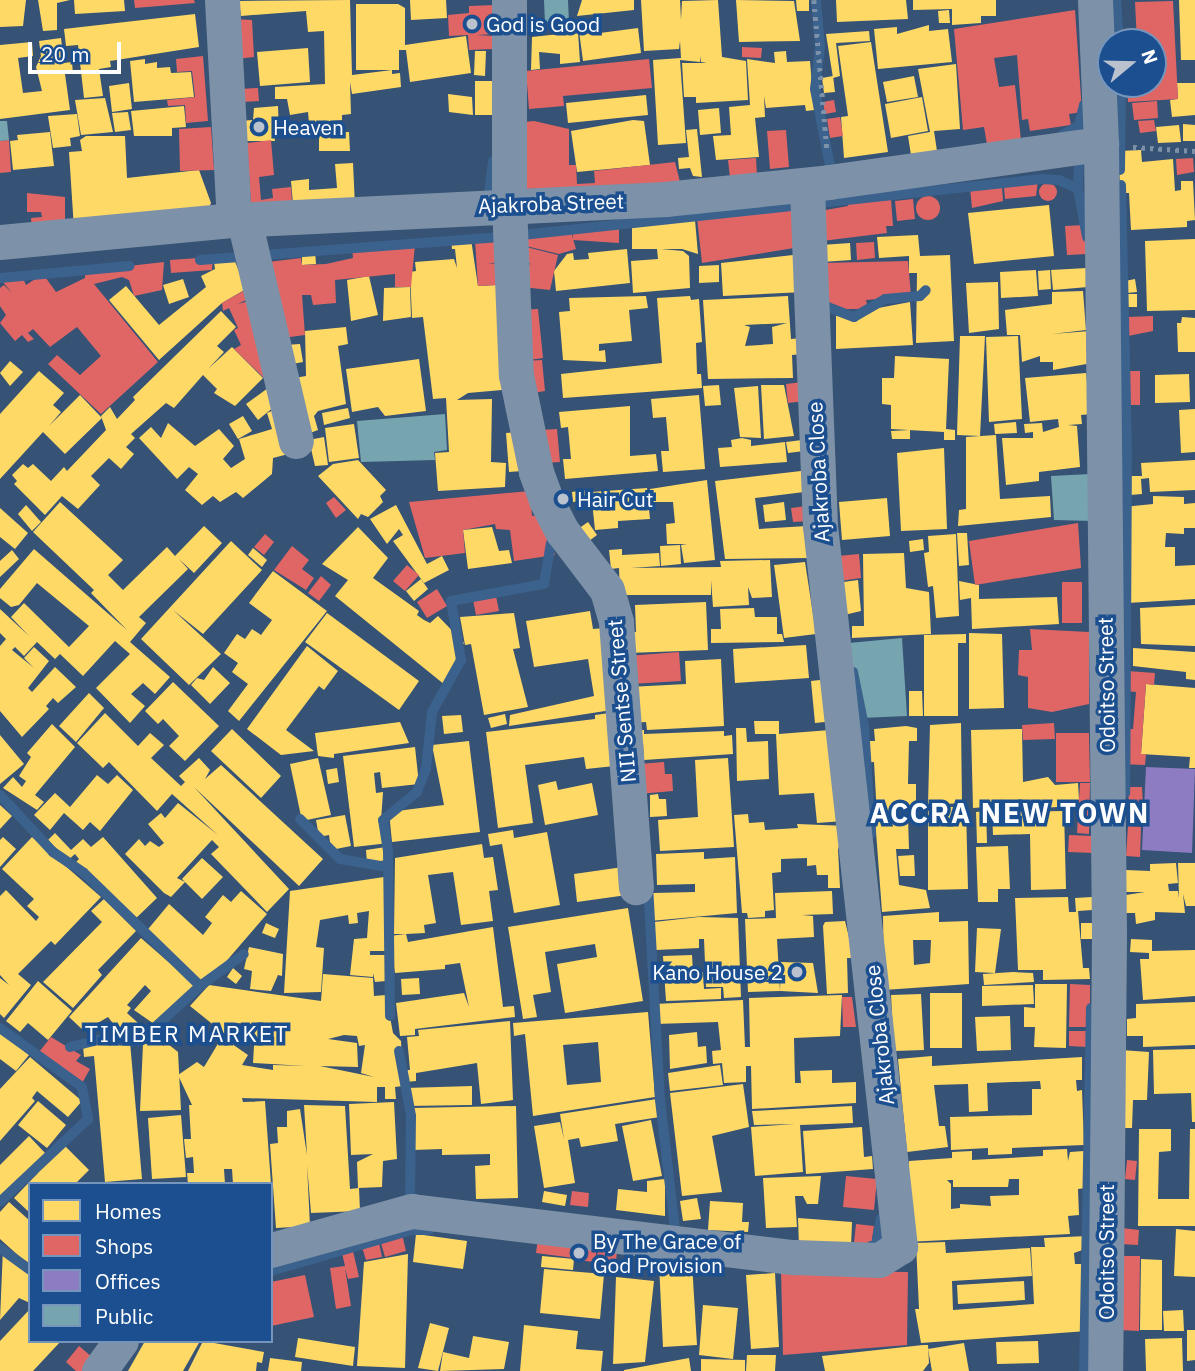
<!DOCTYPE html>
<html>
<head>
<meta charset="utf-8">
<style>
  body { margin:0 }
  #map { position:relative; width:1195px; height:1371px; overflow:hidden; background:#365274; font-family:"IBM Plex Sans",sans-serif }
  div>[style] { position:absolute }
  .homes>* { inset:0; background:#ffd966 }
  .shops>* { inset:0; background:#e06666 }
  .round { border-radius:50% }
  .offices>* { inset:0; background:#8e7cc3 }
  .public>* { inset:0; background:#76a5af }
  .stream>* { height:10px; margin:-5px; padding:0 5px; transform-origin:5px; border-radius:5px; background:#3b618d }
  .path>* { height:4.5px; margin-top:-2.25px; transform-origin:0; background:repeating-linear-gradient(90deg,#7d92a8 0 3.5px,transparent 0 8.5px) }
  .street>* { height:35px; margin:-17.5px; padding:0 17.5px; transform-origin:17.5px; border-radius:17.5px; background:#7d92a8 }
  .dots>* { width:19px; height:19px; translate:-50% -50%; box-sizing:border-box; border:4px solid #1b4f8f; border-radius:50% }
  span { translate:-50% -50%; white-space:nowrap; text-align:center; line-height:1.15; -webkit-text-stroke:7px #1b4f8f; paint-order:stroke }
  .poi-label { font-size:21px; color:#fff }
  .left { translate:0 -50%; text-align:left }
  .right { translate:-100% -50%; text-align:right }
  .street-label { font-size:21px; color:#fff }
  .neighbourhood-label { font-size:23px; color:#fff; letter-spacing:2px }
  .district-label { font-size:28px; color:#fff; font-weight:700; letter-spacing:2px }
  .legend { position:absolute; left:28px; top:1182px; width:245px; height:161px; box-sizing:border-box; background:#1b4f8f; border:2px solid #7695bc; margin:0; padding:9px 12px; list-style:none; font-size:21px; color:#fff }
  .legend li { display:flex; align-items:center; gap:14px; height:35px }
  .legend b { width:35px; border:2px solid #7695bc }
  .north { position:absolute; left:1097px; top:28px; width:70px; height:70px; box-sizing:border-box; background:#1b4f8f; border:2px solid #7695bc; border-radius:50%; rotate:71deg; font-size:19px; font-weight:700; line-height:28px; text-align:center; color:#fff }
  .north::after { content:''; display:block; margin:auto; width:24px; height:32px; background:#b9c2ce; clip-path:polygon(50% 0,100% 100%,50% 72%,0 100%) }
  .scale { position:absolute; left:28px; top:42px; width:93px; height:32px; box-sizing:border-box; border:4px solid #fff; border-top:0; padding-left:9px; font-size:21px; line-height:24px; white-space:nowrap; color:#fff; -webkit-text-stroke:5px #1b4f8f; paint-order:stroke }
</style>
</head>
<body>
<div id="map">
  <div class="homes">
    <i style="clip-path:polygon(0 0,26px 0,23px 26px,0 27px)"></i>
    <i style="clip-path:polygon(38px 0,70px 0,57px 3px,57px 30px,43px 31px)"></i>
    <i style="clip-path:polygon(74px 0,124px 0,125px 11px,75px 14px)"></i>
    <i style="clip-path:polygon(350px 0,352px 75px,392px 70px,392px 74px,400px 73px,401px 87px,352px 94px,350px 82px,351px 114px,342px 115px,342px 120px,309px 123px,308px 112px,290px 115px,287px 99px,275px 99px,275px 87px,325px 84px,324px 31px,308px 32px,306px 11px,241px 16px,239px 1px)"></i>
    <i style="clip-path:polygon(410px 0,446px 0,447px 18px,411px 20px)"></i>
    <i style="clip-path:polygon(582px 0,634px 0,634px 10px,577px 16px)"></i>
    <i style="clip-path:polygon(641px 0,680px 0,681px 20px,682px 1px,718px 0,722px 57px,746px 61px,748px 100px,696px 103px,696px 97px,684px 97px,682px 63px,707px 63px,701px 62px,701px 56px,700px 62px,680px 60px,686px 143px,658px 145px,653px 60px,681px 58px,680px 41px,679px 49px,644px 51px)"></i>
    <i style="clip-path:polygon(736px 0,794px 1px,800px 41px,739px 42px)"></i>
    <i style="clip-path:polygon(796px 0,809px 0,809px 11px,797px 11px)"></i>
    <i style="clip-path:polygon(836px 0,906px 0,908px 19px,837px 22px)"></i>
    <i style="clip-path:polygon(913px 0,996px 0,996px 16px,981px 16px,981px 23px,952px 25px,952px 9px,913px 10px)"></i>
    <i style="clip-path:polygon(1179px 0,1195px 0,1195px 60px,1181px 60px)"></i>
    <i style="clip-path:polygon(356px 4px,398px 4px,405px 8px,405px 45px,466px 36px,471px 73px,410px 82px,406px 50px,399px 50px,399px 70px,356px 70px)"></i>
    <i style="clip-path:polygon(949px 10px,950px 23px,939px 23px,938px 11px)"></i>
    <i style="clip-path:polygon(195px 14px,199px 47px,110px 61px,111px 67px,99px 69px,103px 96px,84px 98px,78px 45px,66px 46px,64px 29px)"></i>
    <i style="clip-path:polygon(929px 25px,929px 31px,948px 29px,952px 62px,878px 69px,874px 29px,897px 27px,897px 34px)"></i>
    <i style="clip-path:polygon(599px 28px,600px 33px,638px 28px,641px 53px,583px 61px,579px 31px)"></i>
    <i style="clip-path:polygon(869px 31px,870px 41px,836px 43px,840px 76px,833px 78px,826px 34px)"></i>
    <i style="clip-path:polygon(578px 32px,580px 62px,560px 64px,560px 54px,539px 52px,540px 69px,531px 70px,532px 37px)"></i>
    <i style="clip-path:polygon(61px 38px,64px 63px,72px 62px,73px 74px,65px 74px,70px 110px,0 119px,0 45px,32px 42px,33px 56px,18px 58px,23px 93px,42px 91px,36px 67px,41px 56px,39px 41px)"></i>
    <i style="clip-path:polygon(871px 42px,888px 152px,844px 158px,841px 117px,848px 116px,838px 46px)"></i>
    <i style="clip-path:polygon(308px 48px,310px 82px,260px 86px,257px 52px)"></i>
    <i style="clip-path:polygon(475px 51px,486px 51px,485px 76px,474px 75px)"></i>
    <i style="clip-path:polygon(786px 51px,787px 62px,810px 61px,814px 110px,806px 111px,805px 105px,766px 108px,764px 96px,765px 117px,755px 118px,759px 157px,716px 160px,713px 136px,731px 135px,729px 107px,750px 105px,747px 59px,775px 63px,774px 52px)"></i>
    <i style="clip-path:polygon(145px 59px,145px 64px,157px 62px,157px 68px,170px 67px,171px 73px,191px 72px,194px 97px,134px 102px,130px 61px)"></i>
    <i style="clip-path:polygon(956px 64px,960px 129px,934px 131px,937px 151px,911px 155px,908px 136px,930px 132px,918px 69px)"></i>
    <i style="clip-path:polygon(833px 76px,835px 92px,824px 93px,822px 78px)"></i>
    <i style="clip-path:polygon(914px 76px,918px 97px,887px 102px,883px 82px)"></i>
    <i style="clip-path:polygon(475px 81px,493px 81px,497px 115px,475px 115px)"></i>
    <i style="clip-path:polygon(129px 83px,132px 109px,112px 112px,109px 86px)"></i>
    <i style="clip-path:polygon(1177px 83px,1195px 83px,1195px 115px,1172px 117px,1170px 100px,1178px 99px)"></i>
    <i style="clip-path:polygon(448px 94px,472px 97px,473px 115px,449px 112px)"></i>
    <i style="clip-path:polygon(646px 95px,648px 115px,568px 123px,566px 103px)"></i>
    <i style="clip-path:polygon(922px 97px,928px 131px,891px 138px,885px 104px)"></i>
    <i style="clip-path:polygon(105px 98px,113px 132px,81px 135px,75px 100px)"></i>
    <i style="clip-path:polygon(184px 106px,186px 127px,172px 128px,172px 136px,134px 136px,131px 111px)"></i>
    <i style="clip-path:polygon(278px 106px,279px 133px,274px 133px,275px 141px,240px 141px,239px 121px,253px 120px,254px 108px)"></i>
    <i style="clip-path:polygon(719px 108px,721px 133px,700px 135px,698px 110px)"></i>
    <i style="clip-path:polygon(128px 112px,131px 130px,115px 132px,112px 113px)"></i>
    <i style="clip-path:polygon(77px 114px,80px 136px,70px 138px,71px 146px,53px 148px,48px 116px)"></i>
    <i style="clip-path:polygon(633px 120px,644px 121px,650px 165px,577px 172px,571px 131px)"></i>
    <i style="clip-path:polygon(1183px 124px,1195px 125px,1195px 141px,1183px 141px)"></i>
    <i style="clip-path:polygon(1179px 125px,1181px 142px,1158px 143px,1156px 127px)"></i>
    <i style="clip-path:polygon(697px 129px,702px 177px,693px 176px,690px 168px,679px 169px,678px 158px,689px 157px,686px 130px)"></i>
    <i style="clip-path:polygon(50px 132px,54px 166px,13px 170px,10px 141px,18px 140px,17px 135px)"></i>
    <i style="clip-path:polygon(349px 132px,350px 151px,319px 151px,319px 133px)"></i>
    <i style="clip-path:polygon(86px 136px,125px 136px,127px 178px,199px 170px,211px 203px,205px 217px,74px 229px,69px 152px,82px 151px,80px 140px)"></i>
    <i style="clip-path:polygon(1141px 150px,1142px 162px,1173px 159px,1175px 191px,1181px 190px,1181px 181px,1193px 181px,1195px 220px,1187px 221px,1187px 227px,1131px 230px,1129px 193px,1122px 193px,1120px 199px,1119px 151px)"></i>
    <i style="clip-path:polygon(353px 163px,355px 206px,293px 204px,291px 181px,309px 179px,309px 190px,337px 188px,335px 164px)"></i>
    <i style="clip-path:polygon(1049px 205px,1054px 256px,974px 264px,968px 213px)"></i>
    <i style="clip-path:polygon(695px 220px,698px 254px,682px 249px,661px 249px,683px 251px,689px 256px,690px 288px,633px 293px,631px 261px,658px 259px,657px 249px,632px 249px,632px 222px)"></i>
    <i style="clip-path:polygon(918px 235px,920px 256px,950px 255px,954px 341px,916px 343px,917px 273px,909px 273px,909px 256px,879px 258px,877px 237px)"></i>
    <i style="clip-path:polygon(471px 239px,478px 286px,497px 285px,502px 390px,468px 393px,457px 400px,492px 399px,491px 462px,506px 463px,505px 487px,438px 491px,435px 453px,449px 452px,446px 398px,433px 399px,423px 317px,412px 318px,410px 272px,416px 271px,415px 262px,454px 259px,457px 268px,455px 249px,462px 249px,452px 249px,451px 240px)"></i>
    <i style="clip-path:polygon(1195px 239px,1195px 310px,1147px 311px,1145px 241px)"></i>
    <i style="clip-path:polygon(850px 243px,851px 260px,822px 262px,821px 245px)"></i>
    <i style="clip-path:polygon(627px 249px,630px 283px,556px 291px,554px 271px,567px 254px,573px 253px,574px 260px,589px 259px,588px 253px)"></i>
    <i style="clip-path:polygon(302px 251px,315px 251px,316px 264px,302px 265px)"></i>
    <i style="clip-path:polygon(219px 254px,220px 259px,234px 259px,246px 289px,222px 303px,159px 360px,109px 300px,126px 286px,159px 325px,206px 287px,201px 276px,215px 269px,213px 255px)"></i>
    <i style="clip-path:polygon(802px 254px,804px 292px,723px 296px,721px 263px)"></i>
    <i style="clip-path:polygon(719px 265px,719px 282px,699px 283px,699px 266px)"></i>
    <i style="clip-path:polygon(1087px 268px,1088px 287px,1053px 290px,1051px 270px)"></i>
    <i style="clip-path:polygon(1036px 270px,1038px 296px,1001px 298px,1000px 272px)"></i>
    <i style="clip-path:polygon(1050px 270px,1051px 289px,1039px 290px,1038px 271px)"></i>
    <i style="clip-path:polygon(369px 276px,378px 315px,351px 321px,347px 280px)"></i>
    <i style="clip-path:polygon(183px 279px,189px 297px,169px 304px,163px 285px)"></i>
    <i style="clip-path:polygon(1135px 279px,1137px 292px,1127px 293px,1125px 281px)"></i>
    <i style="clip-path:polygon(998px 282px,999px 329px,969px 333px,966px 283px)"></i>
    <i style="clip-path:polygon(410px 287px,411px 317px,383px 321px,384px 288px)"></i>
    <i style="clip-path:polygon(1083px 291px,1086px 330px,1052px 334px,1090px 331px,1092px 363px,1053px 370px,1053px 362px,1040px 362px,1040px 356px,1022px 362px,1020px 335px,1007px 335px,1005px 310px,1052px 304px,1052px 292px)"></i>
    <i style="clip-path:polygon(1126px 294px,1137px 294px,1137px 307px,1126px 307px)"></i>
    <i style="clip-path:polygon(646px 296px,648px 308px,629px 310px,632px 341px,599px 344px,599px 351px,605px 350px,606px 362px,563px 360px,559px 312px,570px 311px,569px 298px)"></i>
    <i style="clip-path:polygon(690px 296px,691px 300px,699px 299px,702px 342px,696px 343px,697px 374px,701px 374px,702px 388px,563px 398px,561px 374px,662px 363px,657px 298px)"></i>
    <i style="clip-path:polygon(evenodd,788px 296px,791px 339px,802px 338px,803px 354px,792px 355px,793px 378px,708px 379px,703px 300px,788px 296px,787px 323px,772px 327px,773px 344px,745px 346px,750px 327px,744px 325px,787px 323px)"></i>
    <i style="clip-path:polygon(910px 302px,913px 345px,836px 349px,836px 316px)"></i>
    <i style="clip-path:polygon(221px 311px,236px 327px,217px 346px,224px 352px,208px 369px,232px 347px,263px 378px,235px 406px,214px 393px,217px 389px,203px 375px,174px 408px,166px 403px,131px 434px,135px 438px,126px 447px,134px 454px,121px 469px,109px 458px,91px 476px,100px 485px,78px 509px,62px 496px,45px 515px,14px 484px,17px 481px,12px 475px,23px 464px,28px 468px,33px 464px,51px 481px,64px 467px,67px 471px,106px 430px,101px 416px,110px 407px,117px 419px,135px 400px,133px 397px)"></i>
    <i style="clip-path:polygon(1182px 317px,1195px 318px,1195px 352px,1178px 352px,1177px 323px,1181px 323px)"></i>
    <i style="clip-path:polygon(346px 327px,348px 344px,338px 346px,346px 404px,318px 411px,314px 416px,318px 430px,305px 435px,294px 378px,306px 376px,305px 331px)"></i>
    <i style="clip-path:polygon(960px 336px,985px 336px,980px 436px,957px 435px)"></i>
    <i style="clip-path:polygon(1018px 336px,1022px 419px,989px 422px,986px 337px)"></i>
    <i style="clip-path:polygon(300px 344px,303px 362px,287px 365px,285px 345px)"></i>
    <i style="clip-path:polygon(895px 356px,949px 359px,946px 429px,955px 430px,955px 440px,944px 440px,944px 432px,891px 429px,891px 405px,882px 404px,882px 378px,894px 378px)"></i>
    <i style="clip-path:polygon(419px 359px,426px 411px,385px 416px,378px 407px,352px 412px,346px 369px)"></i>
    <i style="clip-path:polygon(10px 361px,23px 372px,10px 386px,0 373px)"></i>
    <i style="clip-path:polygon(39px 371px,64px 393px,53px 405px,61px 412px,49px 426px,80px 395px,102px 418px,65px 454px,43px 432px,0 479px,0 414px)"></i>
    <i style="clip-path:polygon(1086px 373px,1091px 414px,1081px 415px,1082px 424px,1068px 425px,1077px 426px,1080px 467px,1039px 472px,1039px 481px,1006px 485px,1002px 438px,1033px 438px,1033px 432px,1025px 433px,1024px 424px,1042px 423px,1043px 432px,1059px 427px,1058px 419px,1030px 422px,1025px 378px)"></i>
    <i style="clip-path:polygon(1189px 374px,1190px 402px,1155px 403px,1155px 375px)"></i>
    <i style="clip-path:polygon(719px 385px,721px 405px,705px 406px,703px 386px)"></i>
    <i style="clip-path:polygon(761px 385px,784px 385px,794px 436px,764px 439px)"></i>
    <i style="clip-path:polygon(758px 386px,761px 438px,740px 437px,734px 388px)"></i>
    <i style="clip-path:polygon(268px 388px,280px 402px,258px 420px,246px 404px)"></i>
    <i style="clip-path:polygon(699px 395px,705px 469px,663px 472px,661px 451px,669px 451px,666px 417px,653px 418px,651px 399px)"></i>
    <i style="clip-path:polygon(283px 406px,296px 452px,273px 458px,272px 474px,243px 498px,236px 492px,220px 502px,213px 496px,202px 505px,185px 490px,198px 474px,189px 467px,177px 479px,139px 438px,151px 427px,161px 438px,168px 423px,195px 446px,219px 429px,234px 446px,223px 459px,231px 468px,245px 459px,239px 439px,272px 429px,267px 413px)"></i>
    <i style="clip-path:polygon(630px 406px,630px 456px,656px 454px,658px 471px,565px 479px,563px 459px,571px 459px,568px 427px,561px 428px,559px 412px)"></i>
    <i style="clip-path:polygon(348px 408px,350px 418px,324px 425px,322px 413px)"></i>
    <i style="clip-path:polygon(1195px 409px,1195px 452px,1181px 453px,1179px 410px)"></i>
    <i style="clip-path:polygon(243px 416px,252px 431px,238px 439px,229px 424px)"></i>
    <i style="clip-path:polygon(1016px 422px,1017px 433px,995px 434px,994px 424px)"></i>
    <i style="clip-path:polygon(354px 424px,359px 458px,329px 462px,325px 428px)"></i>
    <i style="clip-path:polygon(910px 430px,910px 439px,892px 439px,891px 431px)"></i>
    <i style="clip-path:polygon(519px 432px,522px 471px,509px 472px,506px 433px)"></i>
    <i style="clip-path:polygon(996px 435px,1000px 499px,1050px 496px,1051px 517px,958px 526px,959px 510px,966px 509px,966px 437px)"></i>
    <i style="clip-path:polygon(324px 437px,328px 465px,315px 466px,309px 440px)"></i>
    <i style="clip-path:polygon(742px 438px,751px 440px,751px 446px,785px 442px,787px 462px,720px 467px,718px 448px,732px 447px,731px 440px)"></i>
    <i style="clip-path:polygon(802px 440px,804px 451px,788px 453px,786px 442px)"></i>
    <i style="clip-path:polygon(944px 448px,947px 529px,901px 531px,897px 453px)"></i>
    <i style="clip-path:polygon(358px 460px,386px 490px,380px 496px,383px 502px,368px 517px,361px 514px,358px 519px,318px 476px,333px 464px)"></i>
    <i style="clip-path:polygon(1195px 460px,1195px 490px,1150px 492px,1149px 478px,1141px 479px,1142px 494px,1130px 495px,1129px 476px,1142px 476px,1141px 463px)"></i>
    <i style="clip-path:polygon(801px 471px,804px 492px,755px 498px,759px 529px,807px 526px,812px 558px,725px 559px,715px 481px)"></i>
    <i style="clip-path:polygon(707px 480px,715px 560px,684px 563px,681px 545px,687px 544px,667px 544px,666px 524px,675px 523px,673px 502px,650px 502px,650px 489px)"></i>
    <i style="clip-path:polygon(647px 488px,650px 519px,618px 521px,618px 528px,595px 530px,591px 492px)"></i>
    <i style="clip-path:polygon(586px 490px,587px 500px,573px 502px,572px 492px)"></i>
    <i style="clip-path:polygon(1153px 496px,1184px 497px,1184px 504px,1195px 503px,1195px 528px,1184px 528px,1184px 534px,1166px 533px,1165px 547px,1175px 547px,1175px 566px,1195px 565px,1195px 599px,1127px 603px,1126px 546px,1131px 545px,1130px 527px,1123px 527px,1123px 507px,1153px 504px)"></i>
    <i style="clip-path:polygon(887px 498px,890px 536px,842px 540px,839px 502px)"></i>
    <i style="clip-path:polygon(60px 502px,123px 560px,108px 575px,123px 590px,167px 547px,175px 556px,204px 526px,222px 543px,194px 573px,179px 559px,188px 569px,139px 617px,146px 623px,130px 642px,170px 677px,155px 694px,143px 683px,131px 694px,145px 706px,130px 723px,96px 688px,130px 654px,115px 641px,83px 676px,60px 654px,55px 659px,37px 642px,24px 656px,15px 647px,12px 650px,34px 668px,24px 658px,34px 647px,49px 661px,28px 688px,32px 692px,55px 667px,76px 687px,58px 703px,53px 698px,46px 706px,49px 709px,22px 737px,0 711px,0 646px,6px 639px,0 633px,0 609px,29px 636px,11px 617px,24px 603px,69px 647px,89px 626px,37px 583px,19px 605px,11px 607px,0 598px,0 589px,34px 549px,127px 630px,91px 593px,94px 590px,33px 532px)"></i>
    <i style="clip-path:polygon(784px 502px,786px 520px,765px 522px,763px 505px)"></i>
    <i style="clip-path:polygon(26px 505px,41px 522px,32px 531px,18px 514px)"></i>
    <i style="clip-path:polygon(396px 505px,427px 564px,442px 556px,449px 570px,424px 583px,393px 541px,403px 535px,399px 529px,387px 544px,370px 519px)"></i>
    <i style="clip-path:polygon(0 508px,28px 533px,15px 549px,0 537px)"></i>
    <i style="clip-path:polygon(588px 522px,597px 535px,585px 544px,575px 531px)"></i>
    <i style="clip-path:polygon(358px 527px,388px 558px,373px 578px,419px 611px,417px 615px,424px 620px,430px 623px,438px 616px,464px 643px,456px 654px,461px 659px,454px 668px,457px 671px,445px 685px,335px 596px,348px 580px,322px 564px)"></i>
    <i style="clip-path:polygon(492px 527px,499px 551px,509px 550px,512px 563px,468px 569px,463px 530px)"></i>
    <i style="clip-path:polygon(967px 533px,969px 565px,959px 566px,957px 533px)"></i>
    <i style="clip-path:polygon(956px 534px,959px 616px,936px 618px,933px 586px,928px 587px,924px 553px,929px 552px,928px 536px)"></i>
    <i style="clip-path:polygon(923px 539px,924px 550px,910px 552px,909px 541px)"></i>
    <i style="clip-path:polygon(231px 541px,262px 570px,203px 634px,173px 610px,221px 654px,189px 685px,141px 639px)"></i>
    <i style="clip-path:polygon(680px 545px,681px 564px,661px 566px,660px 546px)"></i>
    <i style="clip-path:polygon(253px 548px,267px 560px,262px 567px,248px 555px)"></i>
    <i style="clip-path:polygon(622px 549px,622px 555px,659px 553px,660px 566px,631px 568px,721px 567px,720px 561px,770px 560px,772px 597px,752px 598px,748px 587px,749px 605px,713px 607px,711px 580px,711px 595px,620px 595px,619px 568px,611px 569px,609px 550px)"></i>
    <i style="clip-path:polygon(12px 550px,19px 559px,0 577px,0 561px)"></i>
    <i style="clip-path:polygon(904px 553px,906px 588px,929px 592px,931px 634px,852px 638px,852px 626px,864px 626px,863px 554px)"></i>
    <i style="clip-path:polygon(805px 562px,816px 634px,784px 638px,774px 565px)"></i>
    <i style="clip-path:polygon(273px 571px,327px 611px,239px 721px,228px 711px,248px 684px,232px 672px,238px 663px,224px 653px,237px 634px,245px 639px,252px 629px,261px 635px,272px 620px,249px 603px)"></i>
    <i style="clip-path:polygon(421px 579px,428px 589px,414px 601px,406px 591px)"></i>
    <i style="clip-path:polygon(858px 580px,861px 611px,840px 616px,836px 583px)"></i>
    <i style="clip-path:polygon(959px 581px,979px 585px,979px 599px,1057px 597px,1059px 624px,972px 629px,971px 598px,960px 600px)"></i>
    <i style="clip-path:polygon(706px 602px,708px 650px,628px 653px,627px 632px,636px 632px,635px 605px)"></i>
    <i style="clip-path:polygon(1195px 605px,1195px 646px,1141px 644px,1140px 608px)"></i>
    <i style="clip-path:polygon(754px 608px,755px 617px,777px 617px,777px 634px,782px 634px,784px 642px,711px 643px,711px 629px,721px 629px,720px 609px)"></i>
    <i style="clip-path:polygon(590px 611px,593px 629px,604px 628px,618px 709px,509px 726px,510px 715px,594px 696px,588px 659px,534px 667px,526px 621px)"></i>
    <i style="clip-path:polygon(327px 613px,419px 681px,399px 710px,305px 642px)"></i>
    <i style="clip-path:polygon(514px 613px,520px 648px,513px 649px,528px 707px,484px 715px,471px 644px,465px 645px,460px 617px)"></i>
    <i style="clip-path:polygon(969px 633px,1002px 634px,1004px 708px,969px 709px)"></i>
    <i style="clip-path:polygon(966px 634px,966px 643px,958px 643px,958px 716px,924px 716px,924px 635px)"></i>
    <i style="clip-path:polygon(806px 645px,809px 678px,735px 683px,733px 649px)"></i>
    <i style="clip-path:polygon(307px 646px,338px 671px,324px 690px,319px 686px,286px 730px,314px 751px,281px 755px,247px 729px)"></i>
    <i style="clip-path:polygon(1133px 648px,1195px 652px,1195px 680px,1186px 679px,1186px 672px,1133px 666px)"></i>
    <i style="clip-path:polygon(721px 659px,724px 726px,647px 730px,646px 722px,631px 723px,629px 687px,686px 684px,685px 661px)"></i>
    <i style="clip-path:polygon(213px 667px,230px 683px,210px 704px,191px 685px,197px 678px,204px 680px)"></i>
    <i style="clip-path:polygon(829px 679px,834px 721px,815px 723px,811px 681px)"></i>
    <i style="clip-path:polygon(173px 682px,219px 726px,185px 761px,169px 746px,179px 736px,163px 719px,158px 724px,145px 711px)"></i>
    <i style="clip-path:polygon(1146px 684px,1195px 688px,1195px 768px,1189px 768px,1190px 757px,1141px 754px)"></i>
    <i style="clip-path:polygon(909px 691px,922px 691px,923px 716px,909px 716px)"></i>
    <i style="clip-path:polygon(89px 693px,104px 708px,76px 742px,59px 726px)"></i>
    <i style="clip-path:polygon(617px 712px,624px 765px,586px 769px,584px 757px,525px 765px,533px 823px,498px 828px,486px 732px,595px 719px,595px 715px)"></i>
    <i style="clip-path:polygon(105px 713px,138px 746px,150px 733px,164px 745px,151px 758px,181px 786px,185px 782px,179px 776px,199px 758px,210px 770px,205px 779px,221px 765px,323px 859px,299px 886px,194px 787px,289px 889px,267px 912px,211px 854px,219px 847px,212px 840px,177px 878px,185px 882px,182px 879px,202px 858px,223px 877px,202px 899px,185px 882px,171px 897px,164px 893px,125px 854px,139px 839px,145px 846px,150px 841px,159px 847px,164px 843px,148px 824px,161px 813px,165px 818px,178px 803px,218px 835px,172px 794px,157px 811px,109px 762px,103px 768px,77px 743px)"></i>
    <i style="clip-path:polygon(505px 714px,507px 724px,491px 728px,488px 718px)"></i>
    <i style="clip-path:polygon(461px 715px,463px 732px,444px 734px,442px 716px)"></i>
    <i style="clip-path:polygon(754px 721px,779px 721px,779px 734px,830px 730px,843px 821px,817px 823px,814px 793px,779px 795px,776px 734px,755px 734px)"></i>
    <i style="clip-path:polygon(400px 722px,409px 743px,334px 754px,334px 758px,318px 756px,315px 733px)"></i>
    <i style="clip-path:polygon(961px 723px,962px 803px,928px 805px,930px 725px)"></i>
    <i style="clip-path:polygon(52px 724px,75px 747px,35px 795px,44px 802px,37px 810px,3px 788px,13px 777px,22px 787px,26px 781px,19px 776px,31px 757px,27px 753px)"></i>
    <i style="clip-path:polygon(906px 726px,917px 728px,917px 741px,909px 741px,908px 784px,916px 784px,916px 806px,897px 810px,897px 815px,877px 816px,874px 762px,863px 763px,863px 749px,870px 749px,869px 741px,875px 741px,874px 729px)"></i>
    <i style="clip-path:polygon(736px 728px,746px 728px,747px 742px,768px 741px,769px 779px,737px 781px)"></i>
    <i style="clip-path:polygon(232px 729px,281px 776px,261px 798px,211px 751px)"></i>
    <i style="clip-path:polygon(1022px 729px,1023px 782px,1048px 777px,1055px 785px,1078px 783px,1079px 800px,1057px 801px,1058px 807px,1038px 808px,1038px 803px,973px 808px,971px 730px)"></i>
    <i style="clip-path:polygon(644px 730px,644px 734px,724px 731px,724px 736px,732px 735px,733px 754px,644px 760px,643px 743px,634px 744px,633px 731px)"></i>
    <i style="clip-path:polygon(0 735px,24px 764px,0 784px)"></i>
    <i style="clip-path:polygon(469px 741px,480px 832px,392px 842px,389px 812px,444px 805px,432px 745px)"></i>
    <i style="clip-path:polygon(415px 747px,419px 784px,382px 788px,380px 772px,374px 773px,376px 793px,383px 792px,381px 821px,386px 821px,389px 843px,354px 847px,343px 756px)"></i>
    <i style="clip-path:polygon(318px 758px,331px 815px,302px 821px,290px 764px)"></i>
    <i style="clip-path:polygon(728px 758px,734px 847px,660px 851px,658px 820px,698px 817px,695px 760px)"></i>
    <i style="clip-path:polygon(337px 768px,339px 782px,328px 784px,326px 770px)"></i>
    <i style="clip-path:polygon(97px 775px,108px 784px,117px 775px,133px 790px,100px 831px,90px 822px,83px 830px,64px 813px,50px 830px,34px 815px,55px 793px,70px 807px)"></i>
    <i style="clip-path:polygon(556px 781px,558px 790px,592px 783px,598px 815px,545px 825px,538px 785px)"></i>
    <i style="clip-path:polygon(658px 794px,659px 799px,666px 799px,667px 816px,650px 817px,650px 795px)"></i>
    <i style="clip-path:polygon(0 805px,12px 816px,0 829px)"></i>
    <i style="clip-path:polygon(928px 807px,966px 807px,968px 889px,928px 890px)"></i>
    <i style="clip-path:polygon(986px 811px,987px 843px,977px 843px,976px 812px)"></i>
    <i style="clip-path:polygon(1064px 811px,1066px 889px,1031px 890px,1030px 834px,993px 835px,992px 812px)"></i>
    <i style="clip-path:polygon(748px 814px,749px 823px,764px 822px,765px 830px,798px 828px,797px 824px,848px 826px,838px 849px,840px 888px,828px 888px,828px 875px,817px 875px,816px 865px,807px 866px,807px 858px,781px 859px,781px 872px,772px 873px,774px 910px,765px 911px,765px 917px,748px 918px,747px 913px,742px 913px,734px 815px)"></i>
    <i style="clip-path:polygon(345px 815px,351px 846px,331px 850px,329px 835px,319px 837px,316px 820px)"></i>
    <i style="clip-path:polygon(894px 817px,894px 827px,895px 817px,908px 817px,909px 849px,896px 849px,899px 885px,926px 890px,930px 908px,882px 912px,875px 818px)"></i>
    <i style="clip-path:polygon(513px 830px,514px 838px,547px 832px,560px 905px,514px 913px,502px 844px,490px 846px,488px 834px)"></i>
    <i style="clip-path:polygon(55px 833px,71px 850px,83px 839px,91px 847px,103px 837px,157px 898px,132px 922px,76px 862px,79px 859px,75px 854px,67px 861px,47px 841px)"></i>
    <i style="clip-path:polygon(3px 837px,16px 849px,0 867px,0 840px)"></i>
    <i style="clip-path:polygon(32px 837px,101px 897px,55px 945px,51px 941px,18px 974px,31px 985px,4px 1018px,0 1014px,0 978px,9px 985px,0 975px,0 896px,6px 890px,36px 921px,39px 917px,27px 906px,34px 899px,2px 869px)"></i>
    <i style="clip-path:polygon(482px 844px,484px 858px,493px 857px,498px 890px,489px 891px,493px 921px,461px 925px,453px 872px,428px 875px,436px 923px,424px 925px,425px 933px,406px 934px,408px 942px,493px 927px,503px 1007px,514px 1006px,515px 1017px,415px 1029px,415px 1035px,400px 1036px,396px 1003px,464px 993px,469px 1007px,460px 963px,445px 965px,445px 969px,395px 973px,389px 936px,406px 934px,394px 934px,395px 858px)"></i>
    <i style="clip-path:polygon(1008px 846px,1010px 889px,998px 889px,998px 902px,978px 902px,976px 847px)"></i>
    <i style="clip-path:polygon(386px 847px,387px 860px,367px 863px,366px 850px)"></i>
    <i style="clip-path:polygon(704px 852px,704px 859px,735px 857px,737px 913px,650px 921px,653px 893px,695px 892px,695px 884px,657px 885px,656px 854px)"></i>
    <i style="clip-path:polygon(914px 855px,915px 876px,900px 876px,898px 856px)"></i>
    <i style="clip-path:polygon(1176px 863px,1178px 883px,1168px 884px,1169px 891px,1178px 891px,1179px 898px,1178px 863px,1195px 863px,1195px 906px,1186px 906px,1183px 894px,1185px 913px,1155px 912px,1155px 920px,1136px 924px,1135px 913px,1126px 913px,1126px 895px,1145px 892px,1126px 892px,1126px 870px,1150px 871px,1150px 864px)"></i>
    <i style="clip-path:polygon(623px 867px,627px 895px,577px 902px,574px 874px)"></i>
    <i style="clip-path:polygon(384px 877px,389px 934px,385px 951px,370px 951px,370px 955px,385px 955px,386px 981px,375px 982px,373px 973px,373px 977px,350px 975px,354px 939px,367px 938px,369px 911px,357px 913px,358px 923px,349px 924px,348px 915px,320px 920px,316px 947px,324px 948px,321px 992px,284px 993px,290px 891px)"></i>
    <i style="clip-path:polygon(241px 891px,267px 914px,204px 987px,144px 934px,169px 904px,203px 935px,212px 923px,205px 917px,223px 895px,231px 902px)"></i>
    <i style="clip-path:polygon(832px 891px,833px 914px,802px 915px,813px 916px,814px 937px,777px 939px,780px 991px,748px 992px,745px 919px,776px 918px,775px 893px)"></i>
    <i style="clip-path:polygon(1068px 897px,1069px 912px,1076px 912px,1075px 898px,1092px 897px,1092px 910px,1078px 911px,1083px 968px,1089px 968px,1090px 979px,1043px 980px,1043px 970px,1018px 970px,1015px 898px)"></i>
    <i style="clip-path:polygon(104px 899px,136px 931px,98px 970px,102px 975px,73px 1008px,43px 982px,102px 922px,91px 911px)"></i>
    <i style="clip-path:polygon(628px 908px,643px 1001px,565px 1013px,557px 964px,597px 957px,595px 944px,545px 952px,551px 992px,533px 995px,537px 1017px,523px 1019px,508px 927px)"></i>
    <i style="clip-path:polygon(evenodd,939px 912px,939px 922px,968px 921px,969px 984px,884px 990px,883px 916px,939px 912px,913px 940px,931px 940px,930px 963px,914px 965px,913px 940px)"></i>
    <i style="clip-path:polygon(699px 917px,738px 918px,741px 997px,724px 998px,723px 987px,706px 987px,704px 939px,699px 939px,699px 948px,656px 950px,654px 922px)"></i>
    <i style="clip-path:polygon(845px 921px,854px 958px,847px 958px,848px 993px,827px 994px,823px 926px,825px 922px)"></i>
    <i style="clip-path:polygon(266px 923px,279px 929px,275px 938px,262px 933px)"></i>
    <i style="clip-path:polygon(1081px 923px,1092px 923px,1092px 939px,1081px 939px)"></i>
    <i style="clip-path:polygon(977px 928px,1001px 929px,995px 973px,975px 972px)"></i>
    <i style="clip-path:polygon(141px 938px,197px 987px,157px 1026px,134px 1010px,151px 991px,145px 985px,127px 1005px,131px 1008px,127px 1013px,148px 1032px,136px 1042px,127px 1041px,108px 1017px,84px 1031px,69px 1017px)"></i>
    <i style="clip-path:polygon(1131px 939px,1152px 940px,1152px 951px,1195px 950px,1195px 996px,1143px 1000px,1140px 959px,1149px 959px,1149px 953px,1130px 952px)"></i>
    <i style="clip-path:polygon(249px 947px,283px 954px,282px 976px,278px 975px,271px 991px,250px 989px,252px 971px,244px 969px)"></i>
    <i style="clip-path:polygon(692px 955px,693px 972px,703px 972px,704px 989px,721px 988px,721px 999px,666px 1001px,663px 956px)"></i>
    <i style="clip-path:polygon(781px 962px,813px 963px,818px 993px,780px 991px)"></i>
    <i style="clip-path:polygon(233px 968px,242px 976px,236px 984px,227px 977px)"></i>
    <i style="clip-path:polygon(1013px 972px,1033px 973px,1034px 982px,984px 985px,983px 974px)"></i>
    <i style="clip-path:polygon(evenodd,323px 974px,373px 978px,374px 996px,386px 995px,393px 1033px,401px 1041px,403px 1086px,395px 1087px,396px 1099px,385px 1099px,385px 1087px,377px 1087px,377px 1102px,242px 1098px,243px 1102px,265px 1101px,271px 1184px,233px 1184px,232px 1169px,224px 1169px,225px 1184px,188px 1184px,187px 1173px,194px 1173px,193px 1157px,186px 1158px,184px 1139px,191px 1139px,189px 1105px,192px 1105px,178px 1075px,197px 1062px,204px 1067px,222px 1037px,248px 1055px,242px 1065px,273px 1070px,273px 1065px,306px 1066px,253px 1063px,255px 1029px,278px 1030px,279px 1025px,235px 1023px,226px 1035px,190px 1006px,209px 985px,321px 1001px,323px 974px,344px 1035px,357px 1036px,359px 1046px,365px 1045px,361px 1073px,374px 1077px,320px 1066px,358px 1067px,357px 1043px,328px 1039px,344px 1035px)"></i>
    <i style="clip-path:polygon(419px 978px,420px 994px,402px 995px,401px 979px)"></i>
    <i style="clip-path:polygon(38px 981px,72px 1011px,48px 1040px,28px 1023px,20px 1032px,6px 1021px)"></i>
    <i style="clip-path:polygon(1035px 984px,1067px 984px,1066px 1048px,1034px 1047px,1035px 1027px,1024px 1027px,1024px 1007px,1035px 1008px)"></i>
    <i style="clip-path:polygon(1033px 985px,1034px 1004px,982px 1006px,982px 986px)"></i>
    <i style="clip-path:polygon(930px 993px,962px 993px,962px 1048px,930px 1048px)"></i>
    <i style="clip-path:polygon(921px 994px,924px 1050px,894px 1051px,891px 995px)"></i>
    <i style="clip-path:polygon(842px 995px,840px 1036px,794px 1038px,795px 1083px,801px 1083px,800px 1071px,832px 1070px,832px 1083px,856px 1082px,856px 1103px,752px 1109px,751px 1066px,746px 1066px,746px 1082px,724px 1083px,722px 1063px,713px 1064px,712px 1051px,721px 1050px,718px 1022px,655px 1024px,654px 1004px,743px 1000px,745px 1047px,750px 1047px,749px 998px)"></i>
    <i style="clip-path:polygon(1195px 1002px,1195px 1045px,1143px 1047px,1143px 1036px,1127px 1036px,1127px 1019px,1136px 1018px,1136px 1004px)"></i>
    <i style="clip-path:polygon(evenodd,648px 1012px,655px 1097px,533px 1116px,525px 1034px,514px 1036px,513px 1023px,648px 1012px,598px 1042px,601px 1082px,567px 1085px,563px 1045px,598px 1042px)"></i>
    <i style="clip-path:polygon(1010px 1016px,1011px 1050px,977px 1051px,975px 1017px)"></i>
    <i style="clip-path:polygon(510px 1021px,513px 1100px,481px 1104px,477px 1063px,416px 1073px,416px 1081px,406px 1082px,405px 1070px,410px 1070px,407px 1037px,419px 1036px,418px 1030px)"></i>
    <i style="clip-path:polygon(0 1032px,29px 1055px,16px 1071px,0 1059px)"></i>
    <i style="clip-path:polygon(697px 1032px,698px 1047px,706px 1046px,707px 1063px,670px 1069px,669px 1035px)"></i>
    <i style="clip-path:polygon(130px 1042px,142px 1179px,105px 1182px,94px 1056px,84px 1057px,83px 1046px)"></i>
    <i style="clip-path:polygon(143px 1044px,168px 1044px,178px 1052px,181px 1110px,140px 1111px)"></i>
    <i style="clip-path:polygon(1195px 1049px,1195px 1122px,1192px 1122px,1191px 1093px,1154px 1094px,1153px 1050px)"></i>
    <i style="clip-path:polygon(1121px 1050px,1149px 1052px,1147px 1100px,1133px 1100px,1132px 1128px,1119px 1128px)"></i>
    <i style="clip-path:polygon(932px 1056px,932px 1066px,1082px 1057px,1082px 1080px,1076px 1080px,1077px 1091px,1082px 1090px,1084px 1145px,1012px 1148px,1012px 1154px,988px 1155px,988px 1148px,951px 1150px,950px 1117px,1032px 1115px,1032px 1089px,1041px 1089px,1040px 1081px,987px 1083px,988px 1111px,969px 1112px,968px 1084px,934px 1085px,939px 1126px,945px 1126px,948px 1147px,907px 1152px,898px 1059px)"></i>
    <i style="clip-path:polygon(30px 1057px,82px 1101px,68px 1117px,37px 1091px,32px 1098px,35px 1101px,0 1141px,0 1089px)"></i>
    <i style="clip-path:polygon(720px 1065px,723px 1085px,670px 1091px,668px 1073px)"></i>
    <i style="clip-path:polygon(743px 1084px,749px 1127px,712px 1136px,722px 1192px,682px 1196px,670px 1093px)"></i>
    <i style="clip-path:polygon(472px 1086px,472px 1105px,406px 1106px,405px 1088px)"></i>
    <i style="clip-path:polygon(657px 1099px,660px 1117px,615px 1124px,618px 1141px,581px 1147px,579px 1138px,568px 1140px,575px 1183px,544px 1188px,534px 1126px,560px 1122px,564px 1139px,560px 1114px)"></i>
    <i style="clip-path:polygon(38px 1101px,66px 1125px,47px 1148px,18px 1125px)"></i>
    <i style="clip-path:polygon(394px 1102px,397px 1159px,383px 1161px,382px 1187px,358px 1188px,357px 1162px,373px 1154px,351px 1155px,349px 1104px)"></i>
    <i style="clip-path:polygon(304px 1105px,345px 1106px,350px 1189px,359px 1188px,360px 1211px,311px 1213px,307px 1165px,310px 1226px,276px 1228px,270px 1144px,278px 1143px,277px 1127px,287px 1127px,287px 1111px,300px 1109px,307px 1155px)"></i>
    <i style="clip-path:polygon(516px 1106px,518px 1198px,476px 1199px,475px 1166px,490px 1165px,490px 1154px,442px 1155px,442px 1149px,413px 1150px,412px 1108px)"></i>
    <i style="clip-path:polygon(852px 1106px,853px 1123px,800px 1125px,803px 1172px,755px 1176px,751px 1127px,795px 1124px,754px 1125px,752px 1111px)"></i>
    <i style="clip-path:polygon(181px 1115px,186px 1177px,152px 1179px,148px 1118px)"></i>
    <i style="clip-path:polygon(651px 1120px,662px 1176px,633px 1181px,622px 1126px)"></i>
    <i style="clip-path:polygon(862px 1127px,864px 1157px,872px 1156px,873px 1169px,806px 1174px,803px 1131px)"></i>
    <i style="clip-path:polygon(1139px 1129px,1171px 1129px,1171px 1151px,1159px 1152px,1158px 1199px,1189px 1199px,1190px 1129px,1195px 1129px,1195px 1226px,1138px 1226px)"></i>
    <i style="clip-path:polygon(29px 1136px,46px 1154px,0 1199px,0 1165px)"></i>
    <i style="clip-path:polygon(65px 1146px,89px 1170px,75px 1184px,30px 1184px,30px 1213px,14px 1198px,38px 1173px,36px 1170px)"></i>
    <i style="clip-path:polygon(evenodd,1067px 1149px,1068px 1161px,1070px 1152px,1084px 1151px,1086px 1188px,1078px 1189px,1079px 1215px,1068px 1216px,1070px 1234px,906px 1242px,909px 1161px,952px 1158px,952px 1152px,972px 1151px,972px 1160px,1043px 1156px,1043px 1150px,1067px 1149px,1009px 1179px,1019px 1179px,1019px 1195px,990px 1196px,991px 1206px,960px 1204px,960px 1208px,951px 1209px,951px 1184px,947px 1180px,953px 1180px,953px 1187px,1008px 1187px,1009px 1179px)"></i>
    <i style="clip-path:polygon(821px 1176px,818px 1204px,807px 1204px,803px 1196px,795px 1196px,797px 1227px,766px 1228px,763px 1178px)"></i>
    <i style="clip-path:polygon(665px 1179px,665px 1216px,616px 1210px,618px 1189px,647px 1192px,647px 1181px)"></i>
    <i style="clip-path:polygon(544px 1191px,567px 1195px,565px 1206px,542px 1202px)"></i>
    <i style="clip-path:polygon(697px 1198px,701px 1219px,683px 1221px,680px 1201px)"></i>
    <i style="clip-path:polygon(710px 1201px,743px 1203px,742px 1222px,749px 1222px,748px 1232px,708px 1230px)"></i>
    <i style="clip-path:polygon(9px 1202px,30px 1221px,30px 1266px,0 1239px,0 1212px)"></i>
    <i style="clip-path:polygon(798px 1218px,852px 1222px,851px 1247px,799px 1246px)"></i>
    <i style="clip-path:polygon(1176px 1229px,1195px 1231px,1195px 1277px,1174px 1276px)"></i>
    <i style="clip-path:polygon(416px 1234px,467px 1241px,463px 1269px,413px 1262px)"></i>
    <i style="clip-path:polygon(1087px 1236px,1088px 1248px,1074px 1253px,1075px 1264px,1083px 1264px,1087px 1331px,921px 1343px,915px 1309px,919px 1309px,916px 1243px,945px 1242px,946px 1253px,1030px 1248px,1032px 1276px,952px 1281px,953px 1310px,1034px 1304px,1031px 1247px,1045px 1247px,1044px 1238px)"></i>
    <i style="clip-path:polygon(3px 1248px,30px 1272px,30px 1303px,19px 1298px,0 1320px)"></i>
    <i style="clip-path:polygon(408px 1254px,405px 1368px,357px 1366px,364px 1262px)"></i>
    <i style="clip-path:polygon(542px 1256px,574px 1259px,573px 1270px,541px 1267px)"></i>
    <i style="clip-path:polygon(1141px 1259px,1162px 1260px,1162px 1330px,1140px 1330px)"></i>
    <i style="clip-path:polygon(692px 1263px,697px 1345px,663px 1347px,659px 1264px)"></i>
    <i style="clip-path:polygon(544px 1269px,604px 1274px,600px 1319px,540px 1313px)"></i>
    <i style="clip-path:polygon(775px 1273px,779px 1347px,751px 1349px,746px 1275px)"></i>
    <i style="clip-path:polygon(616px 1277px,654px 1281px,645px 1362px,613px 1364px)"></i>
    <i style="clip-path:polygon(1024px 1281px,1025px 1300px,958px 1304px,957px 1285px)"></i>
    <i style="clip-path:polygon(703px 1305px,738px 1308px,733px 1359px,699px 1355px)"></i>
    <i style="clip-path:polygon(30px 1309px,30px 1341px,61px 1341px,33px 1371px,0 1371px,0 1341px)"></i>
    <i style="clip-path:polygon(1183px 1310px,1184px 1331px,1164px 1331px,1163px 1311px)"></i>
    <i style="clip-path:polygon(430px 1323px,449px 1328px,438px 1371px,418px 1368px)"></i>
    <i style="clip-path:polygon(524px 1325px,578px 1331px,576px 1349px,603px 1351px,601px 1371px,520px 1371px)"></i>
    <i style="clip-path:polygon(1187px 1330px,1195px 1330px,1195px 1360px,1187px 1361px)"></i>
    <i style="clip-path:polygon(473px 1336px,509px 1342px,504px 1369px,440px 1371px,443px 1352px,469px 1358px)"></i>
    <i style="clip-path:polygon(298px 1338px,355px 1347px,353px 1366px,295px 1357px)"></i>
    <i style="clip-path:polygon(1182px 1338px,1183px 1371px,1146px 1371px,1145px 1339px)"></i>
    <i style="clip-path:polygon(145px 1341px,200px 1341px,183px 1371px,128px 1371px)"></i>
    <i style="clip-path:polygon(203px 1341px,264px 1352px,262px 1363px,257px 1362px,256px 1371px,188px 1371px)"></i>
    <i style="clip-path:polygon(1038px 1341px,1039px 1363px,997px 1364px,996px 1342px)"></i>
    <i style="clip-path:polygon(964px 1343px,969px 1371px,932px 1371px,928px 1349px)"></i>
    <i style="clip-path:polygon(923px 1345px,928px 1345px,929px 1363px,923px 1371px,825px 1371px,822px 1356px)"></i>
    <i style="clip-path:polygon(747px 1355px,776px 1355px,775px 1371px,746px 1371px)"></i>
    <i style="clip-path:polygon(270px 1358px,302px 1362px,301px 1371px,268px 1371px)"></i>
    <i style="clip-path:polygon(689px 1358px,691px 1371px,624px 1371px,624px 1370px)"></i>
    <i style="clip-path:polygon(701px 1359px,745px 1360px,745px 1371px,701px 1371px)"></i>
  </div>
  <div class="shops">
    <i style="clip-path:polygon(134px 0,194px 0,195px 3px,135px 8px)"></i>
    <i style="clip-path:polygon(1173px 1px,1178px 99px,1128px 102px,1127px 84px,1153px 84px,1153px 42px,1137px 42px,1135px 2px)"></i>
    <i style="clip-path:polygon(495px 5px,496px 34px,476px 35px,493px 36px,493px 49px,469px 50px,468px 35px,449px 36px,448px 15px,469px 13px,469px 6px)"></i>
    <i style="clip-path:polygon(1075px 10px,1082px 112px,1069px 114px,1071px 125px,1030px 131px,1028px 119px,1022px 120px,1017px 55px,994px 58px,999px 87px,1015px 85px,1021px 140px,987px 144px,984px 127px,963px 130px,954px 29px)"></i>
    <i style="clip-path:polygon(233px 19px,252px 20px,254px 57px,236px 59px)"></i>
    <i style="clip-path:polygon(1134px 28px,1136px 42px,1116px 42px,1114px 30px)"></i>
    <i style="clip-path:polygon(742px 47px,762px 48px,761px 58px,742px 57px)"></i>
    <i style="clip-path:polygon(203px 56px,208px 121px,186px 123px,185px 105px,168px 106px,167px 100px,195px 97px,192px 71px,177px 72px,176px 59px)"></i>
    <i style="clip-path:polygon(649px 59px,652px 88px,563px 96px,564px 106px,529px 109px,526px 71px)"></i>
    <i style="clip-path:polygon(258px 88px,259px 101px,242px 102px,241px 89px)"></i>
    <i style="clip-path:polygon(834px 100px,836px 112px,825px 114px,823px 102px)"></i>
    <i style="clip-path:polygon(1157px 101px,1158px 118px,1134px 120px,1132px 103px)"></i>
    <i style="clip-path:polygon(840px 117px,843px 136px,830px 138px,827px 119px)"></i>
    <i style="clip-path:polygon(1154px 120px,1156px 131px,1140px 133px,1138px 121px)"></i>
    <i style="clip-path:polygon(534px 121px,569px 129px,569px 165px,576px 165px,577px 184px,595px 183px,594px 171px,675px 162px,680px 182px,527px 189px,524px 122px)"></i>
    <i style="clip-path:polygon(211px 127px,214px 170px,180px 171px,179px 129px)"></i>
    <i style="clip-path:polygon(786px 130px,789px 167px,770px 169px,767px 131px)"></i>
    <i style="clip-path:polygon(9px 140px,11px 172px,0 173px,0 141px)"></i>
    <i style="clip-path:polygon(271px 140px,274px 175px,259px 177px,261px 200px,273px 198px,272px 189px,291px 187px,293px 216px,251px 204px,247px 143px)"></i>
    <i style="clip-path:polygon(756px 158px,757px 176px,730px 178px,728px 160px)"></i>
    <i style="clip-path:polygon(1193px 158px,1194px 172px,1177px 175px,1176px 159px)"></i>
    <i style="clip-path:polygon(1038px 181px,1036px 196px,1005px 199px,1004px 187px)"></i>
    <i class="round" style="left:1039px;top:183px;width:18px;height:18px"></i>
    <i style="clip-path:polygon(1002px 186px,1003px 201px,972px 208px,970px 188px)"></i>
    <i style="clip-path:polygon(27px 193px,65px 197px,65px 226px,32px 228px,31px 218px,42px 217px,41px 212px,27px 212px)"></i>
    <i class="round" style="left:916px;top:196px;width:24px;height:24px"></i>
    <i style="clip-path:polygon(891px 199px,893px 226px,886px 226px,887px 233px,822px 241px,820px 211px,848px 206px,847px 202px)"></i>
    <i style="clip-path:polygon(913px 199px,915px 219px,897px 221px,895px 201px)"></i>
    <i style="clip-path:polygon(796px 206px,800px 247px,702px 263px,697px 218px)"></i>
    <i style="clip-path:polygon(1085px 225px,1087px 254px,1067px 255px,1065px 226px)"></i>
    <i style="clip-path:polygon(619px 226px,619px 243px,573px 240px,572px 227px)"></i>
    <i style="clip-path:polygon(570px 229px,576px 249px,559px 254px,526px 246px,527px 238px)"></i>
    <i style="clip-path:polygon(475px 240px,495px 241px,496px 263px,488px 264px,497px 264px,499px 285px,478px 286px)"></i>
    <i style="clip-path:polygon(401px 242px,415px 245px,411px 287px,395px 287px,395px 274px,335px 280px,336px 303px,313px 305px,311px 295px,302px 295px,305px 335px,275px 339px,268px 262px,301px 258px,302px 265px,326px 264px,353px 258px,352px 248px,402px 246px)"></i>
    <i style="clip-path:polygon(874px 242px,875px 258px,857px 260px,856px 243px)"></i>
    <i style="clip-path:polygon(526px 247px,558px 255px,550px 290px,522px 287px,530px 263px,524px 260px)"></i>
    <i style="clip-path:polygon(213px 257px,212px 270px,171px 273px,170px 260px)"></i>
    <i style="clip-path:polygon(908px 261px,911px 296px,866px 300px,868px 309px,827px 309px,822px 263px)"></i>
    <i style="clip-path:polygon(164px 262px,162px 290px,134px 296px,129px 280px,122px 277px,94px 284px,158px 362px,101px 414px,48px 364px,57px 355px,80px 375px,101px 356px,77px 327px,50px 347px,33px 329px,28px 333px,34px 339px,28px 342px,22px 335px,15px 341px,0 323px,6px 315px,0 306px,0 288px,4px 285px,12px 293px,3px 282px,22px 276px,26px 285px,43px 274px,56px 292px,85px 278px,85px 271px)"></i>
    <i style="clip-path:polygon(245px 290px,248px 299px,238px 304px,249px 301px,264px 378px,234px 349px,241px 345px,234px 330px,238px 328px,229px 308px,223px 311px,222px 303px)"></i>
    <i style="clip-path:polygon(538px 309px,543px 358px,529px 360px,522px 310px)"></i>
    <i style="clip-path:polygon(1153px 316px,1153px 331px,1128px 336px,1127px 317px)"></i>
    <i style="clip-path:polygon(542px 360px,545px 391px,527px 394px,524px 361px)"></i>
    <i style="clip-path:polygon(1128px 371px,1140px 371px,1140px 405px,1127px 405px)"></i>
    <i style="clip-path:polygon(803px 382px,805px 401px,788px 403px,786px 384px)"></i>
    <i style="clip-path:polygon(557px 429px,560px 462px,544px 463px,541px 430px)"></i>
    <i style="clip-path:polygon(530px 491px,532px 516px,543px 514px,555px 555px,514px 561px,510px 530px,496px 529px,495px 524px,463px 530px,465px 553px,425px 558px,409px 502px)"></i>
    <i style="clip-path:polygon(334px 497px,346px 510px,336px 518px,326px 503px)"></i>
    <i style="clip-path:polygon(807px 506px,810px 521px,793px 522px,791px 508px)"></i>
    <i style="clip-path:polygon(1078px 523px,1081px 568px,975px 585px,969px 541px)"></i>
    <i style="clip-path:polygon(265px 534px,274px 542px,264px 555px,254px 547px)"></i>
    <i style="clip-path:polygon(292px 546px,309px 560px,302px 569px,314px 578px,306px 590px,274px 570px)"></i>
    <i style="clip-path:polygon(859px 554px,861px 578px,840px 581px,838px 556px)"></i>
    <i style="clip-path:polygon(407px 565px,419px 575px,405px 591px,393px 581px)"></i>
    <i style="clip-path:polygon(321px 576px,331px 585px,319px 601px,308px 593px)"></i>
    <i style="clip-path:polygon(1062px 582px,1082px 582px,1082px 623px,1062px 623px)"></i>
    <i style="clip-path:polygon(437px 589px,447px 606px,427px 618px,417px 602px)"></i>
    <i style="clip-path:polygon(496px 596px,499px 611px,476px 615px,473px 600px)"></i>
    <i style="clip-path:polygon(1030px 629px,1089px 632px,1089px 704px,1052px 712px,1028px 708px,1028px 677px,1018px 675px,1019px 650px,1032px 650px)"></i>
    <i style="clip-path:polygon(679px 652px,681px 681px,631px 684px,627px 656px)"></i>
    <i style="clip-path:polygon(1127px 671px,1155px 673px,1154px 685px,1146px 684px,1141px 754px,1146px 754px,1145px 765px,1119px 764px,1122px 729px,1133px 729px,1136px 692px,1126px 691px)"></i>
    <i style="clip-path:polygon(1054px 723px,1055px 739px,1023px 740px,1022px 725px)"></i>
    <i style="clip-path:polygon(1056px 733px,1089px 733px,1090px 782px,1056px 782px)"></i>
    <i style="clip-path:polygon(664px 762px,665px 774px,672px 774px,673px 791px,638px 794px,639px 764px)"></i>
    <i style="clip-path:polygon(1080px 783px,1090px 783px,1089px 834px,1077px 833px)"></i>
    <i style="clip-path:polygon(1128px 787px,1142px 787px,1143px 807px,1129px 808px)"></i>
    <i style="clip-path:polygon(1128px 826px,1141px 827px,1140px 857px,1126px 856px)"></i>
    <i style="clip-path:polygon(1069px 835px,1093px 836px,1093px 853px,1068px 852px)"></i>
    <i style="clip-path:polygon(1070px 984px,1090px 985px,1090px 1027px,1069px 1027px)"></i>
    <i style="clip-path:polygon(842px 997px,852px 997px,856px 1027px,843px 1027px)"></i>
    <i style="clip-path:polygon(1069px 1031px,1087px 1031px,1087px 1047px,1069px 1046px)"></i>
    <i style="clip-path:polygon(51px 1037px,81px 1055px,76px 1061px,90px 1069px,81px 1085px,35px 1057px)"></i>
    <i style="clip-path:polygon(1127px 1160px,1137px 1161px,1135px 1180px,1125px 1179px)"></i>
    <i style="clip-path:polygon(846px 1176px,877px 1179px,874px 1210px,843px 1207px)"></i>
    <i style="clip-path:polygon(572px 1191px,589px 1193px,588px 1207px,570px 1205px)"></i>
    <i style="clip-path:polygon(856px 1224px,874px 1226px,871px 1245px,854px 1242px)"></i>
    <i style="clip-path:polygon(1122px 1228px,1139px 1230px,1138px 1245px,1120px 1244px)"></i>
    <i style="clip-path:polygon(402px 1234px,406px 1251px,385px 1257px,380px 1240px)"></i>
    <i style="clip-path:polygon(350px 1238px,359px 1277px,348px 1279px,345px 1268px,351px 1306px,336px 1309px,330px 1268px,345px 1266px,339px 1240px)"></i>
    <i style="clip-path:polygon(538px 1238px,574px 1242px,574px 1258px,536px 1253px)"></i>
    <i style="clip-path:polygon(379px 1243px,382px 1257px,366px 1260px,362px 1247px)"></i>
    <i style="clip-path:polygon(578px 1243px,597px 1246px,595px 1262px,576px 1260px)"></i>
    <i style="clip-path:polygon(598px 1247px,617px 1249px,616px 1263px,597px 1261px)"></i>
    <i style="clip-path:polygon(1121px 1256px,1140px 1256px,1139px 1331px,1120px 1330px)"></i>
    <i style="clip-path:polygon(781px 1271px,908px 1272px,907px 1345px,783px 1355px)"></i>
    <i style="clip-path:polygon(305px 1275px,314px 1317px,271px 1326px,271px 1282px)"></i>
    <i style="clip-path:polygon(79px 1346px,99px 1363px,92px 1371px,76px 1371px,66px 1362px)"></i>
  </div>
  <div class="offices">
    <i style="clip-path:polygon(1146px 767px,1195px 769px,1192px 853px,1142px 850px)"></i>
  </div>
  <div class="public">
    <i style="clip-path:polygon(544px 0,568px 0,569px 23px,545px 24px)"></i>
    <i style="clip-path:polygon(0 121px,7px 121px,9px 140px,0 141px)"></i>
    <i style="clip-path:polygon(445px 414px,447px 450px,434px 452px,435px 460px,361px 462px,357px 421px)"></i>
    <i style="clip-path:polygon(1090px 474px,1093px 521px,1054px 520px,1051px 476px)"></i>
    <i style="clip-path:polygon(902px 638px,907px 716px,861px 718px,849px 643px)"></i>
  </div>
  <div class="stream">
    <i style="left:816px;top:0;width:46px;rotate:85deg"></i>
    <i style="left:820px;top:46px;width:43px;rotate:96.6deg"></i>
    <i style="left:815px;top:89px;width:78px;rotate:79deg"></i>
    <i style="left:1116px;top:0;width:42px;rotate:85.9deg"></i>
    <i style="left:1062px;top:135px;width:20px;rotate:-30deg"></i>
    <i style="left:1079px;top:125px;width:21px;rotate:-76deg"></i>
    <i style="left:1120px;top:170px;width:86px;rotate:-89.3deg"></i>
    <i style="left:1121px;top:185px;width:263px;rotate:88.7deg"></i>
    <i style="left:1127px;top:448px;width:345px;rotate:90.3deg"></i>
    <i style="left:1078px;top:189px;width:35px;rotate:-88deg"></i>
    <i style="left:488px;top:202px;width:41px;rotate:-83deg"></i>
    <i style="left:200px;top:260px;width:323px;rotate:-4.4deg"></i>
    <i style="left:522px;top:235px;width:522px;rotate:-6.16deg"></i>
    <i style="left:1041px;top:179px;width:18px;rotate:3deg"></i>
    <i style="left:1059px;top:180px;width:21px;rotate:25deg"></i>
    <i style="left:1078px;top:189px;width:49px;rotate:79.4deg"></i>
    <i style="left:0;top:278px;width:130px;rotate:-5.3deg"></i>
    <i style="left:825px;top:306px;width:31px;rotate:21deg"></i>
    <i style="left:854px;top:317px;width:36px;rotate:-30deg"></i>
    <i style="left:885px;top:299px;width:35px;rotate:-5deg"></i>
    <i style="left:920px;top:296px;width:8px;rotate:-45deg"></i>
    <i style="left:853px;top:672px;width:55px;rotate:78.5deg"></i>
    <i style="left:864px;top:726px;width:108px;rotate:86.3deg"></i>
    <i style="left:0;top:795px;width:78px;rotate:47.1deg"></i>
    <i style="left:53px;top:852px;width:37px;rotate:34deg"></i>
    <i style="left:84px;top:873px;width:162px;rotate:44.2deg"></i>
    <i style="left:300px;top:819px;width:57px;rotate:45deg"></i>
    <i style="left:340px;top:859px;width:48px;rotate:9.7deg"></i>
    <i style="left:648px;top:885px;width:215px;rotate:86.8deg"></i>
    <i style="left:660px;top:1100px;width:131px;rotate:83.4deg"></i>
    <i style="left:390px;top:1016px;width:165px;rotate:-90.7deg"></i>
    <i style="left:388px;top:851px;width:31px;rotate:-99deg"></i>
    <i style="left:383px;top:820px;width:44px;rotate:-39.5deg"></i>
    <i style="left:417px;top:792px;width:25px;rotate:-69deg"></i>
    <i style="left:426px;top:769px;width:57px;rotate:-84deg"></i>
    <i style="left:432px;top:712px;width:60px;rotate:-60.9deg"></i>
    <i style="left:461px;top:660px;width:60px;rotate:-99.6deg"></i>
    <i style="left:451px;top:601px;width:95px;rotate:-10.4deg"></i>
    <i style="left:544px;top:584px;width:42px;rotate:-80.3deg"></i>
    <i style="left:0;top:1028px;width:101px;rotate:35.7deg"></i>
    <i style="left:82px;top:1087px;width:33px;rotate:79deg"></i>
    <i style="left:88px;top:1119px;width:121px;rotate:136.7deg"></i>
    <i style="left:70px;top:1047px;width:30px;rotate:-14deg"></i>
    <i style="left:99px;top:1040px;width:41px;rotate:1.4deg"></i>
    <i style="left:140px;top:1041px;width:81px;rotate:-42.5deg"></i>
    <i style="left:200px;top:986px;width:54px;rotate:-36deg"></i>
    <i style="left:399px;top:1051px;width:66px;rotate:79.5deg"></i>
    <i style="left:411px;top:1116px;width:87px;rotate:90.7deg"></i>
    <i style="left:871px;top:1246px;width:5px"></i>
    <i style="left:876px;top:1246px;width:28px;rotate:-80deg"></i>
    <i style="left:0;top:1248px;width:37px;rotate:36deg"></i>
    <i style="left:271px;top:1271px;width:147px;rotate:-16.2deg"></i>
    <i style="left:412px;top:1230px;width:17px"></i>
    <i style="left:1084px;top:1371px;width:363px;rotate:-88.9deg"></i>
  </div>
  <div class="path">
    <i style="left:814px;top:0;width:150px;rotate:85deg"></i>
    <i style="left:1133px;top:147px;width:62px;rotate:3.7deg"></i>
  </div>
  <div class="street">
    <i style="left:222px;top:0;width:220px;rotate:86.9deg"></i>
    <i style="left:509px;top:0;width:204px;rotate:90deg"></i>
    <i style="left:509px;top:204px;width:171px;rotate:87.7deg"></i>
    <i style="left:516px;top:375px;width:99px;rotate:78.3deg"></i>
    <i style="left:536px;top:472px;width:30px;rotate:70deg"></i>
    <i style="left:546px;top:500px;width:35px;rotate:63deg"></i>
    <i style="left:562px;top:531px;width:74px;rotate:52.7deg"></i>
    <i style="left:607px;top:590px;width:33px;rotate:74deg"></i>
    <i style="left:616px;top:622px;width:266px;rotate:85.7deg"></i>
    <i style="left:1095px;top:0;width:144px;rotate:87.6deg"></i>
    <i style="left:1101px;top:144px;width:791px;rotate:89.42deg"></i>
    <i style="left:1109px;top:935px;width:436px;rotate:90.5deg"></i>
    <i style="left:244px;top:220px;width:227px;rotate:76.8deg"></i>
    <i style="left:0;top:242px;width:235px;rotate:-5.4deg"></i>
    <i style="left:234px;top:220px;width:432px;rotate:-2.8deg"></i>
    <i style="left:665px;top:199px;width:165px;rotate:-5.9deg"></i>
    <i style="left:829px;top:182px;width:275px;rotate:-8deg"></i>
    <i style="left:271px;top:1250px;width:146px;rotate:-15.5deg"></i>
    <i style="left:412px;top:1211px;width:385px;rotate:6.9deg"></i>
    <i style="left:794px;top:1257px;width:85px;rotate:2deg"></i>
    <i style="left:879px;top:1260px;width:25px;rotate:-32deg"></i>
    <i style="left:900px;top:1247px;width:725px;rotate:-96.33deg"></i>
    <i style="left:820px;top:526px;width:341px;rotate:-92.2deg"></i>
    <i style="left:99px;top:1371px;width:37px;rotate:-54deg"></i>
  </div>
  <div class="dots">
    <i style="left:472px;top:24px;background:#b9c2ce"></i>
    <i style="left:259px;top:127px;background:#b9c2ce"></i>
    <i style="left:563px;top:499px;background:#b9c2ce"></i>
    <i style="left:797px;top:972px;background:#b9c2ce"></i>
    <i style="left:579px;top:1253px;background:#b9c2ce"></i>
  </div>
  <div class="poi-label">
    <span class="left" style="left:486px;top:24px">God is Good</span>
    <span class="left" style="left:273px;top:127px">Heaven</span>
    <span class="left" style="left:577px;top:499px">Hair Cut</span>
    <span class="right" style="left:783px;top:972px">Kano House 2</span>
    <span class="left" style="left:593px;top:1253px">By The Grace of<br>God Provision</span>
  </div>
  <div class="street-label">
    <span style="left:551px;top:203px;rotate:-2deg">Ajakroba Street</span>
    <span style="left:818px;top:472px;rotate:-93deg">Ajakroba Close</span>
    <span style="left:1106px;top:685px;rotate:-91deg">Odoitso Street</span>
    <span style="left:621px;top:701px;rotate:-95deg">NII Sentse Street</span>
    <span style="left:879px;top:1035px;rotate:-96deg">Ajakroba Close</span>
    <span style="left:1106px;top:1252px;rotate:-90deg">Odoitso Street</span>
  </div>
  <div class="neighbourhood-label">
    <span style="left:187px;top:1033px">TIMBER MARKET</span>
  </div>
  <div class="district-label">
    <span style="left:1010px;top:813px">ACCRA NEW TOWN</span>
  </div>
  <ul class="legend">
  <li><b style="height:19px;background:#ffd966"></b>Homes</li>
  <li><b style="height:19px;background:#e06666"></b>Shops</li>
  <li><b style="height:19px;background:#8e7cc3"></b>Offices</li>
  <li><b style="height:19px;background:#76a5af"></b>Public</li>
  </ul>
  <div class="north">N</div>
  <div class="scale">20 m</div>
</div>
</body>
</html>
